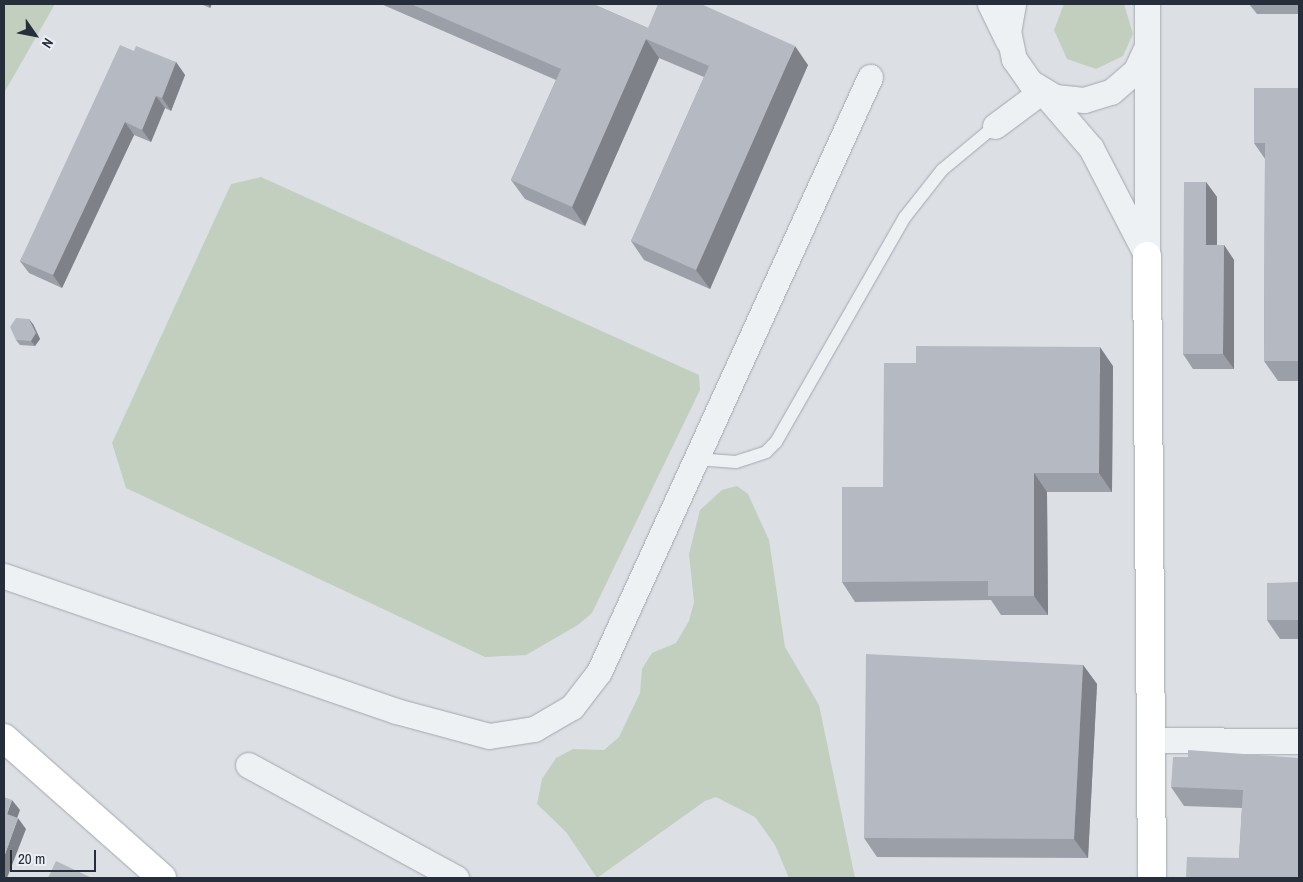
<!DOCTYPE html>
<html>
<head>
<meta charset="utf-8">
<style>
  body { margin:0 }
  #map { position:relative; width:1303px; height:882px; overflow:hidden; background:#dce0e5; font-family:"Archivo Narrow",sans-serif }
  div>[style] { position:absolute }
  .green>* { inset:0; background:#c2cfbe }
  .roads { filter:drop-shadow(0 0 1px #a2a7af) drop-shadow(0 0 1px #a2a7af) }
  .lane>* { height:12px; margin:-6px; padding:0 6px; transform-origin:6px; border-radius:6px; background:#eef1f4 }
  .street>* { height:25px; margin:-12.5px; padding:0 12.5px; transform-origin:12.5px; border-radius:12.5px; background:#eef1f4 }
  .secondary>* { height:28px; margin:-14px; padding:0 14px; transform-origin:14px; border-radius:14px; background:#fff }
  .wall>* { inset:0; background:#9b9fa7 }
  .shaded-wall>* { inset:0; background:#7e8288 }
  .building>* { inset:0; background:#b4b9c2 }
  span { translate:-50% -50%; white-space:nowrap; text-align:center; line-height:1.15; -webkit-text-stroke:4px #ebeff3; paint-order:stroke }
  .frame { position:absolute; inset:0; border:5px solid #272e3b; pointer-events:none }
  .north { position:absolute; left:10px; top:10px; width:50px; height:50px; -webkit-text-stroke:4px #ebeff3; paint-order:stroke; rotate:123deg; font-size:14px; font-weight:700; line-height:20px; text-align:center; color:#272e3b }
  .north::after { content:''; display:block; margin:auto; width:18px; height:22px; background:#272e3b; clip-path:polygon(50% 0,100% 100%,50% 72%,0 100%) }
  .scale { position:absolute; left:10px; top:850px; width:86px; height:22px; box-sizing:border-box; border:2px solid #272e3b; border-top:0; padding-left:6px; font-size:15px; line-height:18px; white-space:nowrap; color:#272e3b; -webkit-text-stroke:4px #ebeff3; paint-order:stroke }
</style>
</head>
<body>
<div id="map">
  <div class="green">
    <i style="clip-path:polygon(4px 4px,55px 4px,4px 93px)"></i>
    <i style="clip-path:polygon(1064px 4px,1124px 4px,1133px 34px,1123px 56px,1096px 69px,1067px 59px,1054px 30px)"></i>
    <i style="clip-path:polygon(261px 177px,699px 375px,700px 390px,592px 613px,578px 625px,526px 655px,485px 657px,126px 488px,112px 443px,231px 184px)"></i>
    <i style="clip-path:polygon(737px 486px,748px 494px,769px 540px,785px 647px,819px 705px,855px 878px,789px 878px,775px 845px,755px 817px,716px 797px,705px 801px,597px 878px,566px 832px,537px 804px,542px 779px,556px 758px,573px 749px,604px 750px,619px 737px,640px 693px,642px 669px,652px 653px,676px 643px,689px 621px,694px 602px,689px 554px,700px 510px,722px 490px)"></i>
  </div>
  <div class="roads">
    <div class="lane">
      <i style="left:696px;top:459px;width:40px;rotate:4.3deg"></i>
      <i style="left:736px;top:462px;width:32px;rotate:-18deg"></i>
      <i style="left:766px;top:452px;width:14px;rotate:-45deg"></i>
      <i style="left:776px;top:442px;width:259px;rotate:-60.2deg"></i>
      <i style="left:905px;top:217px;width:60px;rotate:-51.8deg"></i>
      <i style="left:942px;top:170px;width:69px;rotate:-39.7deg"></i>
    </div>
    <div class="street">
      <i style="left:990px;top:4px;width:41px;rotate:64.1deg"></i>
      <i style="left:1013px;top:4px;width:27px;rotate:100deg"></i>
      <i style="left:1008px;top:31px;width:29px;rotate:78deg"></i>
      <i style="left:1014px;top:59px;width:28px;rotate:55deg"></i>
      <i style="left:1030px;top:82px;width:29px;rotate:31deg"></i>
      <i style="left:1055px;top:97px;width:29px;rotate:6deg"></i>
      <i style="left:1084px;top:100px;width:28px;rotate:-17deg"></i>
      <i style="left:1111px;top:92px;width:33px;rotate:-41deg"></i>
      <i style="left:1136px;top:70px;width:23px;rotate:-65deg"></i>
      <i style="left:995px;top:126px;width:59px;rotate:-36.7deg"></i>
      <i style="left:1042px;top:91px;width:75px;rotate:49.3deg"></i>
      <i style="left:1091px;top:148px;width:122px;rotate:62.6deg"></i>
      <i style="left:1147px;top:248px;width:244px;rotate:-90deg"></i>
      <i style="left:4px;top:576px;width:415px;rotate:19deg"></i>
      <i style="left:396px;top:711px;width:96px;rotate:15deg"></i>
      <i style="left:489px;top:736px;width:46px;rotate:-8.8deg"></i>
      <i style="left:534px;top:729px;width:44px;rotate:-30.1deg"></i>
      <i style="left:572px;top:707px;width:44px;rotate:-52.4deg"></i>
      <i style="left:599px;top:672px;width:654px;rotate:-65.51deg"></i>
      <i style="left:1151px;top:740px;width:148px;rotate:0.4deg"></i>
      <i style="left:248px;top:765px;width:237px;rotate:28.5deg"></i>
    </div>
    <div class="secondary">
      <i style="left:1147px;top:256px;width:622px;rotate:89.54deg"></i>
      <i style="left:4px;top:738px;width:211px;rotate:41.5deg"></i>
    </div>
  </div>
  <div class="wall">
    <i style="clip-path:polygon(201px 4px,212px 4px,210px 8px)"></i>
    <i style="clip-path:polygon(381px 4px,593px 4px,648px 28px,808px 65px,710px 289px,644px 260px,631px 241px,704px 77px,659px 58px,585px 226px,525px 199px,511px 180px,556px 80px)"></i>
    <i style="clip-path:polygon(1249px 4px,1299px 4px,1299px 14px,1257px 14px)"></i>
    <i style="clip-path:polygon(134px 51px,176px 62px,185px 75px,171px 111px,165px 108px,151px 142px,134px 135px,62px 288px,29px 273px,20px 261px)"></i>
    <i style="clip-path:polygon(1299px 88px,1299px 381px,1278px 381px,1264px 361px,1265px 159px,1254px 143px)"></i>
    <i style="clip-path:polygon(1206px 182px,1217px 197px,1217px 245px,1224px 245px,1234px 260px,1234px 369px,1193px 369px,1183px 354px)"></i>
    <i style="clip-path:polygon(33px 324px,40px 339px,35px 346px,20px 345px,16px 340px)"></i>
    <i style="clip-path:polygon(1113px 366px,1112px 492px,1047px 492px,1048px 615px,1001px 615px,991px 600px,855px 602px,842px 582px,883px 487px)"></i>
    <i style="clip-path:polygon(1299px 582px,1299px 639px,1280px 639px,1267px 620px)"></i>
    <i style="clip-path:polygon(1083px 665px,1097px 684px,1088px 858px,877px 857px,864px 838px)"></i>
    <i style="clip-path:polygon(1299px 758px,1299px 878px,1187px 878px,1186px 877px,1239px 858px,1242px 808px,1184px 806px,1171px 787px)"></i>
  </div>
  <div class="shaded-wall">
    <i style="clip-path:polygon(208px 4px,212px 4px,210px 8px)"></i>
    <i style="clip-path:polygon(646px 39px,659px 58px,585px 226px,572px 207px)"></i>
    <i style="clip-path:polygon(795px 46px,808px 65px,710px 289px,696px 270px)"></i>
    <i style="clip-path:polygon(176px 62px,185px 75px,171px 111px,162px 98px)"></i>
    <i style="clip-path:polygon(156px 96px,165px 108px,151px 142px,142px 130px)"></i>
    <i style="clip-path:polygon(125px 122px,134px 135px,62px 288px,53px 275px)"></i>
    <i style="clip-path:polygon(1206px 182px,1217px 197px,1217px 260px,1206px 245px)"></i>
    <i style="clip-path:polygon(1224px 245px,1234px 260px,1234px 369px,1223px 354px)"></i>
    <i style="clip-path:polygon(29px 319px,33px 324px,40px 339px,35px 346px,31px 341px)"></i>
    <i style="clip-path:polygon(1100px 347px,1113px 366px,1112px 492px,1099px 473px)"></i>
    <i style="clip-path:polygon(1034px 473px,1047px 492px,1048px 615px,1034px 596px)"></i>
    <i style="clip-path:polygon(1083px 665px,1097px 684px,1088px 858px,1074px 839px)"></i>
    <i style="clip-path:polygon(12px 800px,20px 810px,15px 824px,7px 814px)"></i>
    <i style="clip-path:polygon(18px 818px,26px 829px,7px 878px,4px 878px,4px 857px)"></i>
  </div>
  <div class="building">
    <i style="clip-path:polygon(411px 4px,593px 4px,648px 28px,658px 4px,701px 4px,795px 46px,696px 270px,631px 241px,709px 66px,646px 39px,572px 207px,511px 180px,561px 69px)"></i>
    <i style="clip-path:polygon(120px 45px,134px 51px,136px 46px,176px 62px,162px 98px,156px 96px,142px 130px,125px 122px,53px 275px,20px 261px)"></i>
    <i style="clip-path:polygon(1254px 88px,1299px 88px,1299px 361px,1264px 361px,1265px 143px,1254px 143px)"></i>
    <i style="clip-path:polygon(1184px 182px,1206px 182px,1206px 245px,1224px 245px,1223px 354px,1183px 354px)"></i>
    <i style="clip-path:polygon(16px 318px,29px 319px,36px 333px,31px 341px,16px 340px,10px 327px)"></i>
    <i style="clip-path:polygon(916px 346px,1100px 347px,1099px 473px,1034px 473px,1034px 596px,988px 596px,988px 581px,842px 582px,842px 487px,883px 487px,884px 363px,916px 363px)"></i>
    <i style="clip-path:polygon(1299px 582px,1299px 620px,1267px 620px,1267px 583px)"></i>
    <i style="clip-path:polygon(866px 654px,1083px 665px,1074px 839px,864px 838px)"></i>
    <i style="clip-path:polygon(1188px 750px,1299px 758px,1299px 878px,1217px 878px,1186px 877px,1187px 857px,1239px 858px,1243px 790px,1171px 787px,1173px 757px,1188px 757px)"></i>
    <i style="clip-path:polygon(4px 797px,12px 800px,7px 814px,18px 818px,4px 857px)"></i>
    <i style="clip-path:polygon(56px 861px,92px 878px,48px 878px)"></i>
  </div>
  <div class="frame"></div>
  <div class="north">N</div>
  <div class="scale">20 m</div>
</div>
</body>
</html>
